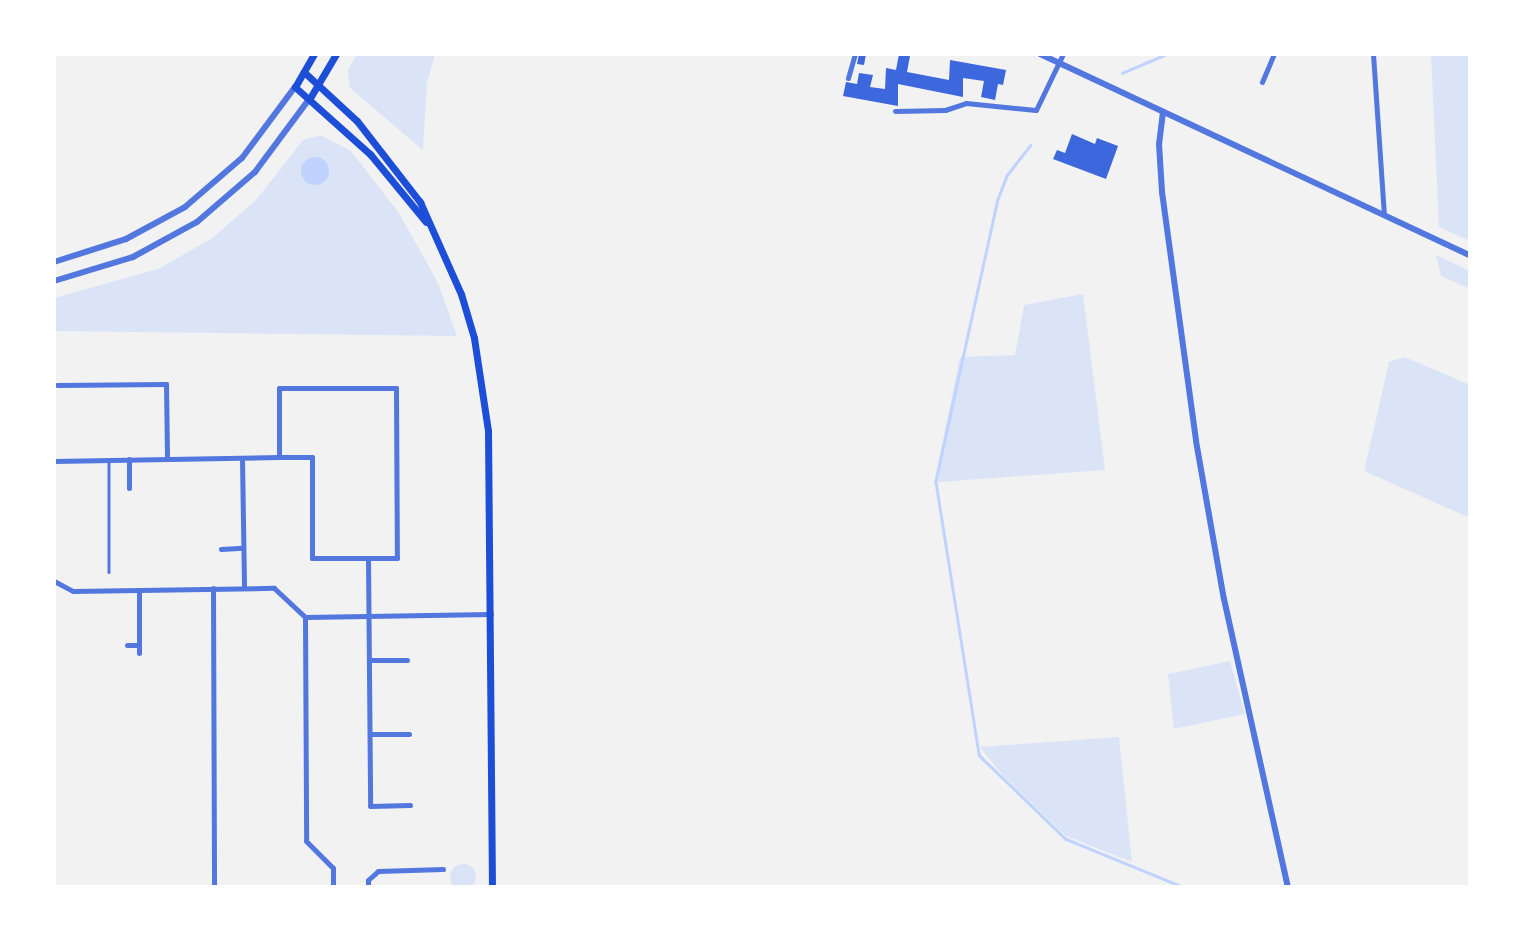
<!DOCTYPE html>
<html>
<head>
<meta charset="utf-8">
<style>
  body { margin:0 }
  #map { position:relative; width:1524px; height:941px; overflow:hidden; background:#f2f2f2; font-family:Jost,sans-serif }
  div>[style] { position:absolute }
  .green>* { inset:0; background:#dbe4f7 }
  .round { border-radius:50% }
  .water>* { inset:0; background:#bfd3fe }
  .stream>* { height:2.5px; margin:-1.25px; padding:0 1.25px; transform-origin:1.25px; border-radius:1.25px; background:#bfd3fe }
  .building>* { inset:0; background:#3d67dc }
  .service>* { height:2.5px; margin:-1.25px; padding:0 1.25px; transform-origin:1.25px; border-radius:1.25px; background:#5277de }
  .minor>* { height:5px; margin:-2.5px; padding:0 2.5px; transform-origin:2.5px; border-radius:2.5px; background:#5277de }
  .tertiary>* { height:6px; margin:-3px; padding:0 3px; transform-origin:3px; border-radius:3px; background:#5277de }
  .secondary>* { height:7px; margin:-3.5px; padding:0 3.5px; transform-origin:3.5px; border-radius:3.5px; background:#1d4ed8 }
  span { translate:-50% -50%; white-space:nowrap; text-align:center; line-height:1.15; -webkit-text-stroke:7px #fff; paint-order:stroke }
  .frame { position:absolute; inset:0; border:56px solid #fff; pointer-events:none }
</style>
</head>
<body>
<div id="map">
  <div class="green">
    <i style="clip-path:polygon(357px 54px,435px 54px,427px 83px,423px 150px,350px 88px,348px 70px)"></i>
    <i style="clip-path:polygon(1431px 54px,1470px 54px,1470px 241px,1439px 227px)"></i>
    <i style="clip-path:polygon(320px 135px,351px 151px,399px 213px,438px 283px,457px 336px,54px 331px,54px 298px,158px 269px,211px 239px,256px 200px,303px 140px)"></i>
    <i style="clip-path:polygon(1436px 255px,1470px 271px,1470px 289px,1441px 276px)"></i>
    <i style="clip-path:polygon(1083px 294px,1105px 470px,939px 482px,938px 465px,960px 357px,1015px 355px,1024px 305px)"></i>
    <i style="clip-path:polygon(1405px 357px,1470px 385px,1470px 518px,1364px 471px,1389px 362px)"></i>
    <i style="clip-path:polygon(1230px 661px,1245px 714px,1174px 729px,1168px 674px)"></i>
    <i style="clip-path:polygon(1119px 737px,1132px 862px,1066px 836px,1003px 776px,980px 747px)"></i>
    <i class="round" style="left:450px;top:864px;width:26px;height:26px"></i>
  </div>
  <div class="water">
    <i class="round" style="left:301px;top:157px;width:28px;height:28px"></i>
  </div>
  <div class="stream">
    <i style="left:1122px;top:73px;width:49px;rotate:-22.9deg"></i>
    <i style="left:1031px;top:145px;width:39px;rotate:128deg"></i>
    <i style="left:1007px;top:176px;width:25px;rotate:111deg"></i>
    <i style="left:998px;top:199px;width:290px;rotate:102.4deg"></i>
    <i style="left:936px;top:482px;width:276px;rotate:81deg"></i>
    <i style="left:979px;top:755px;width:121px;rotate:44deg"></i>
    <i style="left:1066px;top:839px;width:126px;rotate:22.3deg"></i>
  </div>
  <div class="building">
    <i style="clip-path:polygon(859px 54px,866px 54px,864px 65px,857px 64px)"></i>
    <i style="clip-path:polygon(899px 54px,918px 54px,910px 56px,907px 72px,949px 80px,950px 60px,1006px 70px,1003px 85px,998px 84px,995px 100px,981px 97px,984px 81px,963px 78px,963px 97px,898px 84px,898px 106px,843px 96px,846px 82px,857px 84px,859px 73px,873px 75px,870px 87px,885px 89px,886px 68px,896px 70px)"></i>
    <i style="clip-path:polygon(1072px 134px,1095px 144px,1097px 138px,1118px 146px,1106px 179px,1053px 159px,1057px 150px,1065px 153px)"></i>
  </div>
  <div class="service">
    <i style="left:109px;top:459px;width:113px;rotate:90deg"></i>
  </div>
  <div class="minor">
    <i style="left:1373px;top:54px;width:161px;rotate:86.1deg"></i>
    <i style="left:848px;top:78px;width:25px;rotate:-74deg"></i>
    <i style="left:1262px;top:82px;width:30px;rotate:-67deg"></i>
    <i style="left:895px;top:111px;width:50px;rotate:-1.1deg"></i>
    <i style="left:945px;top:110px;width:22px;rotate:-18deg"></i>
    <i style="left:966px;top:103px;width:70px;rotate:5.7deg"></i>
    <i style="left:1036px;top:110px;width:62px;rotate:-64.3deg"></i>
    <i style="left:57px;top:385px;width:109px;rotate:-0.5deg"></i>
    <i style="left:166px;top:384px;width:75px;rotate:89.2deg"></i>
    <i style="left:242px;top:458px;width:130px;rotate:89.1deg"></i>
    <i style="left:129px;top:459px;width:29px;rotate:90deg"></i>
    <i style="left:54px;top:461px;width:225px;rotate:-1deg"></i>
    <i style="left:221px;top:549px;width:22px;rotate:-3deg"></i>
    <i style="left:368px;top:558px;width:56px;rotate:180deg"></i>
    <i style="left:312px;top:558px;width:101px;rotate:-90deg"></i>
    <i style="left:312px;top:457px;width:33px;rotate:180deg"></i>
    <i style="left:279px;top:457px;width:69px;rotate:-90deg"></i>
    <i style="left:279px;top:388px;width:117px"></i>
    <i style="left:396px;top:388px;width:170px;rotate:89.7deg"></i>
    <i style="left:397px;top:558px;width:29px;rotate:180deg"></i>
    <i style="left:368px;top:558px;width:248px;rotate:89.5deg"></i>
    <i style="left:370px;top:806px;width:40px;rotate:-1.4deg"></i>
    <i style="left:54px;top:581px;width:21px;rotate:28deg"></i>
    <i style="left:73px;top:591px;width:201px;rotate:-0.9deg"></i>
    <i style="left:274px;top:588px;width:42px;rotate:43.1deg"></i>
    <i style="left:305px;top:617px;width:186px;rotate:-0.9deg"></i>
    <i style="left:213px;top:588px;width:299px;rotate:89.8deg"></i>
    <i style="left:305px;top:617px;width:224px;rotate:89.7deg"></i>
    <i style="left:306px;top:841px;width:38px;rotate:45deg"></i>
    <i style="left:333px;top:868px;width:19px;rotate:90deg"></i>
    <i style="left:127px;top:645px;width:12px"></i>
    <i style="left:139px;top:653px;width:63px;rotate:-90deg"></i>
    <i style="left:369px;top:660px;width:38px"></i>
    <i style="left:370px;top:734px;width:39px"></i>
    <i style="left:368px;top:887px;width:7px;rotate:-90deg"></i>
    <i style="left:368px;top:880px;width:13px;rotate:-42deg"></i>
    <i style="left:378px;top:871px;width:65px;rotate:-1.8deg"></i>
  </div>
  <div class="tertiary">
    <i style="left:1040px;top:54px;width:475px;rotate:25.1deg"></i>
    <i style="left:1163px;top:112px;width:32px;rotate:97deg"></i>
    <i style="left:1159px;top:144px;width:48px;rotate:86.4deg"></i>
    <i style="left:1162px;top:192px;width:251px;rotate:82.2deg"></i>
    <i style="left:1196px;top:441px;width:160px;rotate:80deg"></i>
    <i style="left:1224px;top:599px;width:295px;rotate:77.5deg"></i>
    <i style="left:54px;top:262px;width:76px;rotate:-17.7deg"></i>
    <i style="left:126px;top:239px;width:67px;rotate:-28.5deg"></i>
    <i style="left:185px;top:207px;width:75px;rotate:-40.7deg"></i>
    <i style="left:242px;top:158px;width:89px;rotate:-53.3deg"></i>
    <i style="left:54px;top:281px;width:83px;rotate:-16.9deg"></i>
    <i style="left:133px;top:257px;width:73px;rotate:-28.7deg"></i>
    <i style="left:197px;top:222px;width:77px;rotate:-40.8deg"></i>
    <i style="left:255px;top:172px;width:92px;rotate:-53.4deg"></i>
  </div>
  <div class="secondary">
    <i style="left:314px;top:54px;width:38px;rotate:120deg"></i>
    <i style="left:295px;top:87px;width:101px;rotate:41.8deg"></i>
    <i style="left:370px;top:154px;width:88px;rotate:50.5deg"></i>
    <i style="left:304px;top:72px;width:72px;rotate:42.8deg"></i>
    <i style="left:357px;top:121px;width:103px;rotate:52.1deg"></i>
    <i style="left:420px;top:202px;width:101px;rotate:66deg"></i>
    <i style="left:461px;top:294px;width:46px;rotate:73.5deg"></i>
    <i style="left:474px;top:338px;width:94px;rotate:81.4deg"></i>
    <i style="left:488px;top:431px;width:456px;rotate:89.5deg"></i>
    <i style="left:310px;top:98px;width:51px;rotate:-59.4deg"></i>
  </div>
  <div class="frame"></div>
</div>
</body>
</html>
